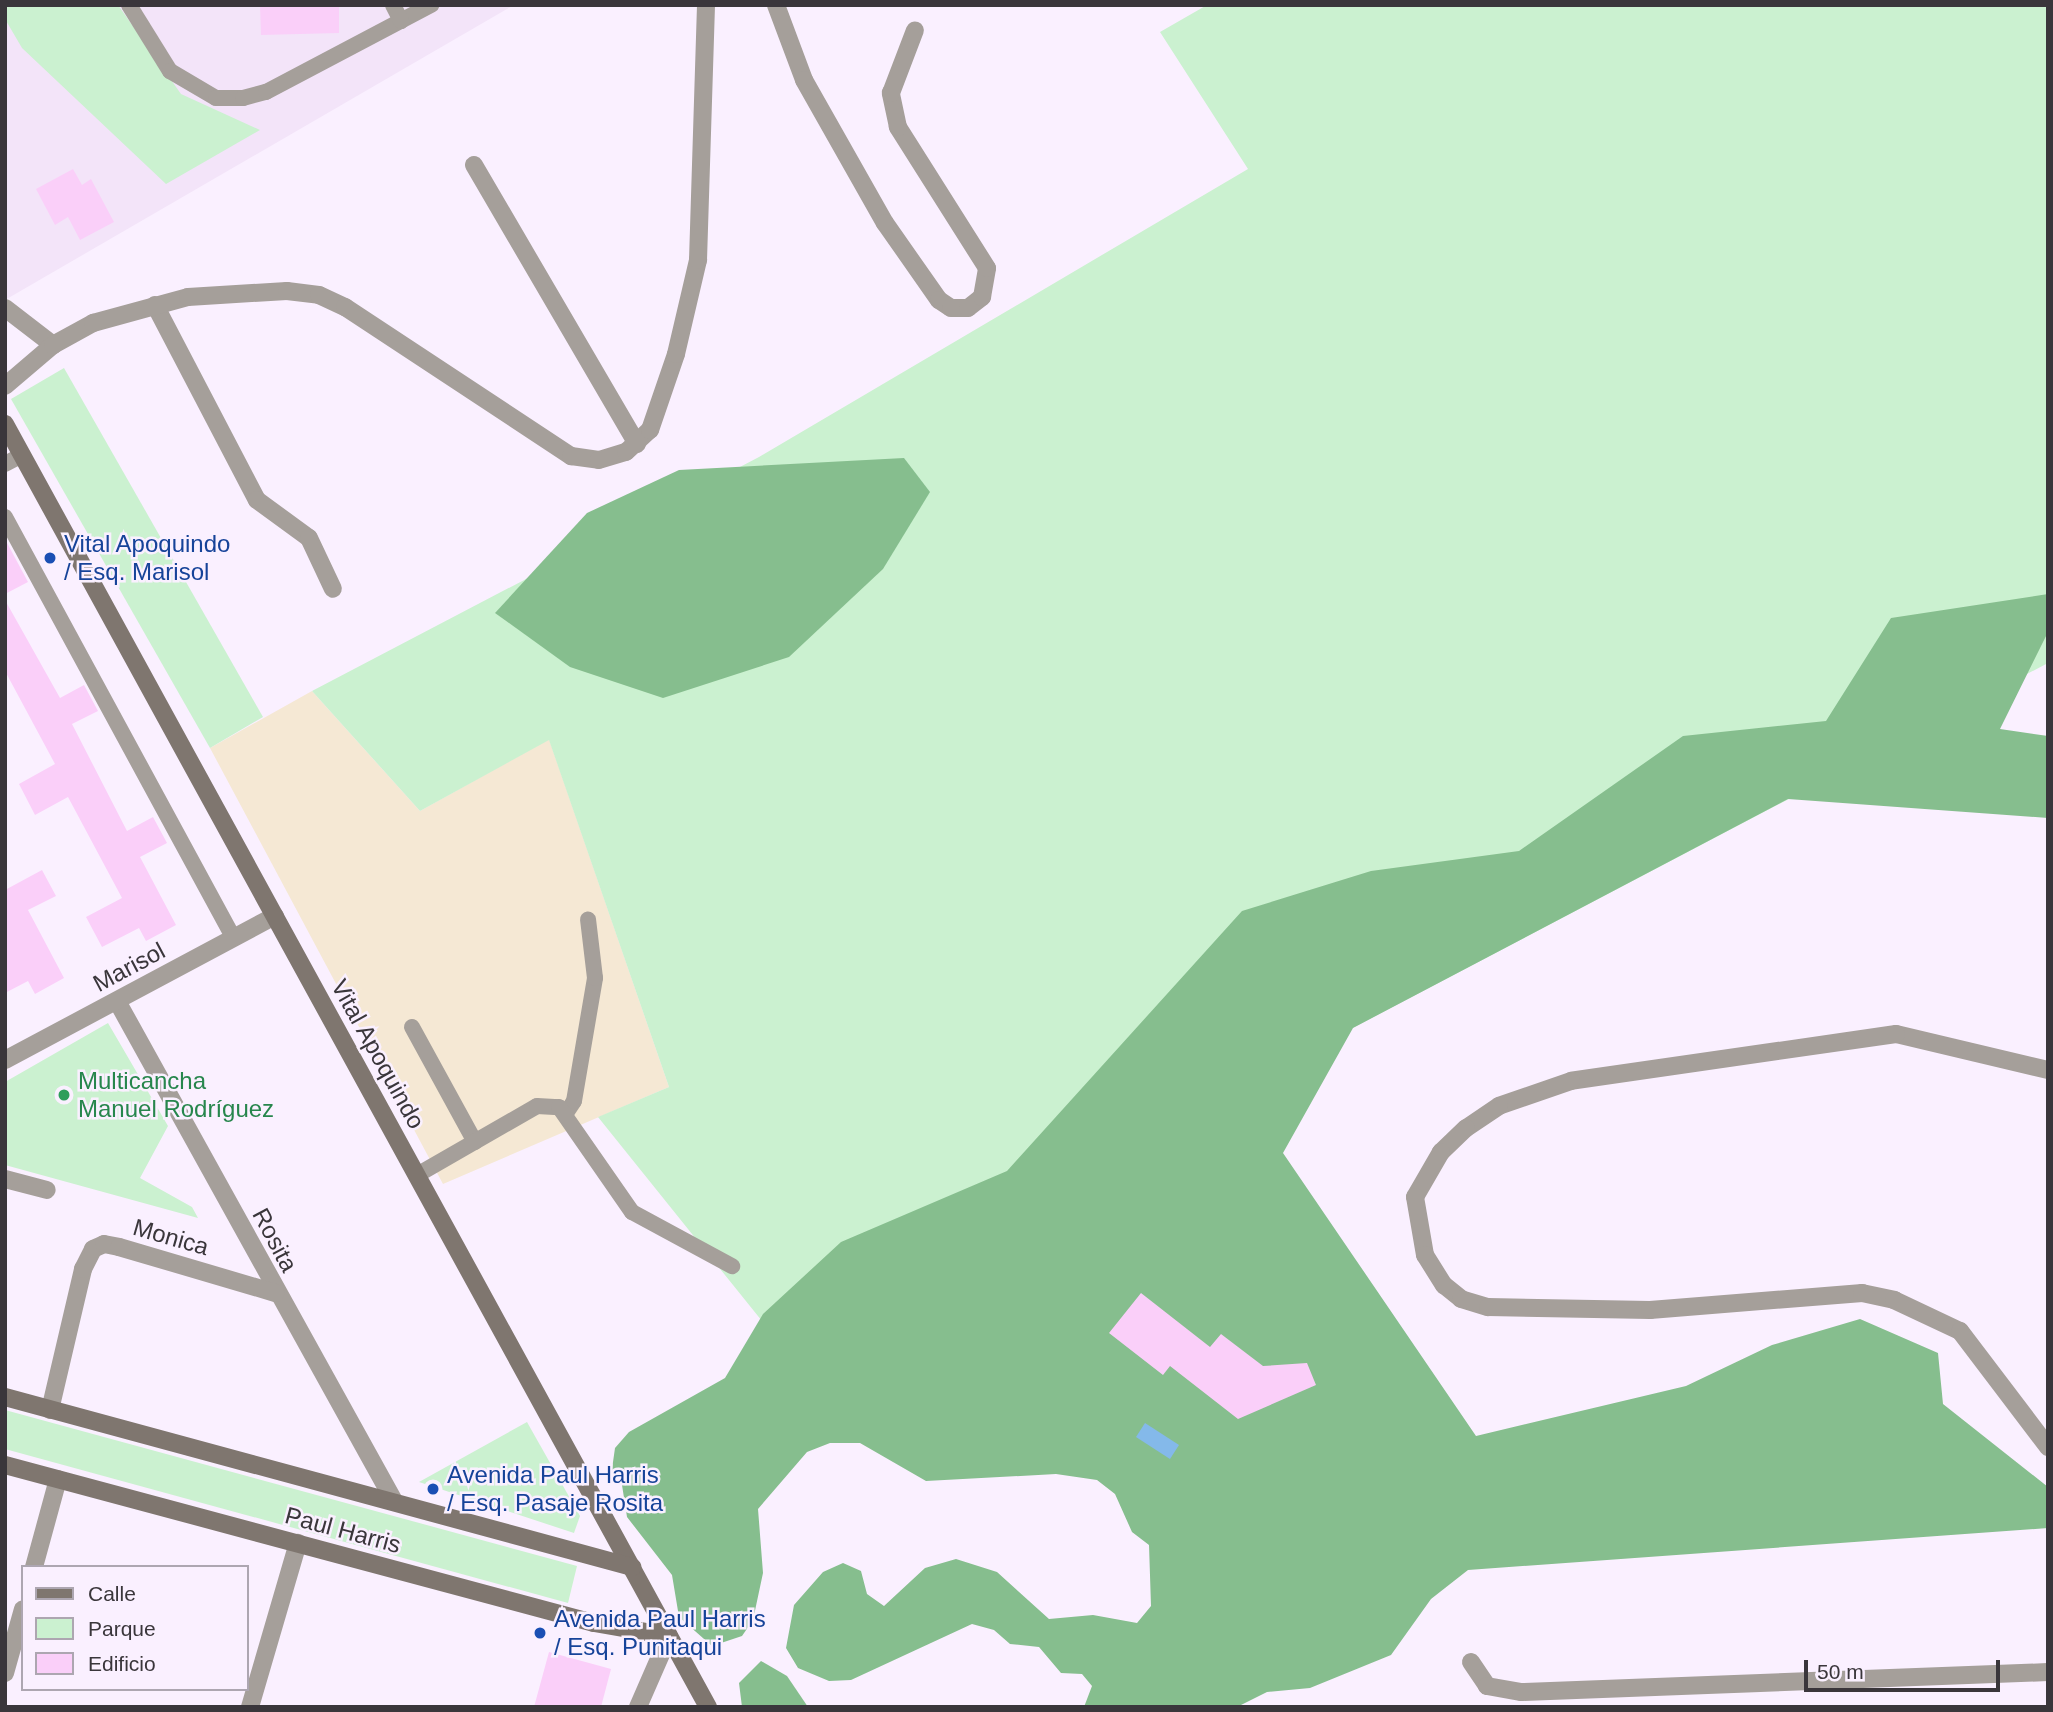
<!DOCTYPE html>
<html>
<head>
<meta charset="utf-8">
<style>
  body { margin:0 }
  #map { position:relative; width:2053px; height:1712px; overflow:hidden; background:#faf0ff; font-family:Arial,sans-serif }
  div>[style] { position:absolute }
  .built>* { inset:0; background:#f3e4f9 }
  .industrial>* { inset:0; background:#f5e8d4 }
  .green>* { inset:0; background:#cbf1d0 }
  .forest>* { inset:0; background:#86be8e }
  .water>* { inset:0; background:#84b9ea }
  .building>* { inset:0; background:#facff9 }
  .lane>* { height:16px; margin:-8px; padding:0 8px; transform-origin:8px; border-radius:8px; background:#a59f9a }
  .street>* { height:18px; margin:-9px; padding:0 9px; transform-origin:9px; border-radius:9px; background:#a59f9a }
  .secondary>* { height:18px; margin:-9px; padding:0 9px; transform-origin:9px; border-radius:9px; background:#7f766f }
  .dots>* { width:19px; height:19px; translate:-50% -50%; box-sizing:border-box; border:4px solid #faf0ff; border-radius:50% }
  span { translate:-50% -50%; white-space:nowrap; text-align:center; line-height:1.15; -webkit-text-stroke:5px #faf0ff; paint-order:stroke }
  .transit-label { font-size:24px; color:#164399 }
  .left { translate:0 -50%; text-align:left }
  .street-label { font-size:24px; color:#3a363b }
  .leisure-label { font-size:24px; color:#27864d }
  .frame { position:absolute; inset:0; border:7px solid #3a363b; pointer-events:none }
  .legend { position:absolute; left:21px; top:1565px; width:228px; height:126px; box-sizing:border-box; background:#faf0ff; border:2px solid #ada6b1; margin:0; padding:9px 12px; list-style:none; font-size:21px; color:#3a363b }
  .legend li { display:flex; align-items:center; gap:14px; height:35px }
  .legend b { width:35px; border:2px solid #ada6b1 }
  .scale { position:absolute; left:1804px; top:1660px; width:196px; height:32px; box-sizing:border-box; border:4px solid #3a363b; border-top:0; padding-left:9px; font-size:21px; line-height:24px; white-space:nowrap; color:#3a363b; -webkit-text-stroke:5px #faf0ff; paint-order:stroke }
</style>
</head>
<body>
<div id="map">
  <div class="built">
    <i style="clip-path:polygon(5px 5px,514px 5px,5px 300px)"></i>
  </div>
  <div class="industrial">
    <i style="clip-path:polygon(312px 691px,420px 811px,549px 739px,669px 1087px,443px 1184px,210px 748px)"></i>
  </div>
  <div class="green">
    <i style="clip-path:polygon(5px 5px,118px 5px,181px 94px,260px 130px,166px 184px,22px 48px,5px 19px)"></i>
    <i style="clip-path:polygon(1207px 5px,2048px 5px,2048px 663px,1238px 1088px,778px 1341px,598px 1117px,669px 1087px,549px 740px,420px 811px,312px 691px,759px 457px,1248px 169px,1160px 32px)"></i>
    <i style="clip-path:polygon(64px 368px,263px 717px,210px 748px,11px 399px)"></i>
    <i style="clip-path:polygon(108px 1023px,168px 1126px,140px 1178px,192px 1207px,198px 1218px,5px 1165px,5px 1082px)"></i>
    <i style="clip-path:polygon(5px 1410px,577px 1566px,568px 1603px,5px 1449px)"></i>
    <i style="clip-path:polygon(527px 1422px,580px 1516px,574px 1533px,419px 1482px)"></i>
  </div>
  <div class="forest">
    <i style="clip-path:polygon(904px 458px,930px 492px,883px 569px,789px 657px,663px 698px,570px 667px,495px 613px,587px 513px,679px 470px)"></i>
    <i style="clip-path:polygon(2048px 594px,2048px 632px,2000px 729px,2048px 736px,2048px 818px,1788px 799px,1353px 1028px,1283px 1153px,1476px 1436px,1686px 1386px,1772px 1345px,1860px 1319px,1938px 1353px,1943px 1404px,2048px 1487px,2048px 1528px,1468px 1570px,1431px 1599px,1391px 1655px,1310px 1688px,1267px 1692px,1237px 1707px,1084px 1707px,1092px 1686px,1082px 1674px,1061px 1673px,1039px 1647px,1010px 1644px,994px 1630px,972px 1624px,851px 1680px,829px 1681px,798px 1668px,786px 1648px,794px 1605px,823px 1572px,843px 1563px,861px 1571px,867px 1594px,884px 1606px,925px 1568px,956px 1559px,997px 1572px,1049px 1619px,1093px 1615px,1137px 1623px,1151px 1606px,1149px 1545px,1132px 1532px,1115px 1494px,1097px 1480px,1056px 1474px,926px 1481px,860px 1443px,830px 1443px,807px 1452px,758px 1509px,763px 1573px,753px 1620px,742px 1636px,712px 1646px,679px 1617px,672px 1575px,627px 1517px,622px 1485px,612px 1469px,615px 1448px,629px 1432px,725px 1378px,763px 1314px,841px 1242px,1007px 1171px,1242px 911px,1371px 871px,1519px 851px,1683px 736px,1826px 721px,1891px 618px)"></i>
    <i style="clip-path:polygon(761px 1661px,787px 1676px,808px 1707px,742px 1707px,739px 1683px)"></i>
  </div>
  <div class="water">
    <i style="clip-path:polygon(1145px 1423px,1179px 1445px,1170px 1459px,1136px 1437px)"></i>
  </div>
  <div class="building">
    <i style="clip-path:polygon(260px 5px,339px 5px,339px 33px,261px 35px)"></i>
    <i style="clip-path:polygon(73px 169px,82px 185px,91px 179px,114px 222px,80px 240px,68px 217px,55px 225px,36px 189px)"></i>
    <i style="clip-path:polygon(5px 539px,28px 582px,5px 594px)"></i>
    <i style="clip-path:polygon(5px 600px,60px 698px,84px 685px,98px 711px,72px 724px,127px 831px,153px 817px,167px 843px,140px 857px,176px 925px,146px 941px,139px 928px,102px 947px,86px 917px,122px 898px,68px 797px,35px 815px,19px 784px,55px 764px,5px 671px)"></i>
    <i style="clip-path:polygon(42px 870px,56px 896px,28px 910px,64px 978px,35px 994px,28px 981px,5px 993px,5px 890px)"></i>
    <i style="clip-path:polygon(1141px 1293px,1210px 1347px,1221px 1334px,1263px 1366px,1307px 1363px,1316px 1385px,1238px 1419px,1170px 1366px,1163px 1375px,1109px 1333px)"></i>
    <i style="clip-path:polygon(549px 1652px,611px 1669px,601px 1707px,534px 1707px)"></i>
  </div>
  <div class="lane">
    <i style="left:129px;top:5px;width:78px;rotate:58.2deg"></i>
    <i style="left:170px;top:71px;width:53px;rotate:30.4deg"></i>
    <i style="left:216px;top:98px;width:27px"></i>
    <i style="left:243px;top:98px;width:24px;rotate:-15deg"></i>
    <i style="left:266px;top:92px;width:187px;rotate:-27.8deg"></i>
    <i style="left:393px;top:5px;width:18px;rotate:63deg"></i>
    <i style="left:5px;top:464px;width:19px;rotate:-28deg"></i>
    <i style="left:5px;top:517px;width:479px;rotate:61.5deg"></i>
    <i style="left:412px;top:1027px;width:131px;rotate:61.3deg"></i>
    <i style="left:566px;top:1113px;width:14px;rotate:-56deg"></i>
    <i style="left:574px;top:1101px;width:125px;rotate:-80.3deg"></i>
    <i style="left:595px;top:978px;width:59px;rotate:-96.8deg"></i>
    <i style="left:417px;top:1175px;width:138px;rotate:-29.9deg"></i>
    <i style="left:537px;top:1106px;width:22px;rotate:3deg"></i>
    <i style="left:559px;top:1107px;width:128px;rotate:55.2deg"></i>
    <i style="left:632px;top:1212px;width:114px;rotate:28.4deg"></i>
  </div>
  <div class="street">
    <i style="left:776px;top:5px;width:80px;rotate:69.5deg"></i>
    <i style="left:804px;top:80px;width:164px;rotate:60.5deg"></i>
    <i style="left:885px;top:223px;width:94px;rotate:55deg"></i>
    <i style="left:939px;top:300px;width:14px;rotate:34deg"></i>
    <i style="left:951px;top:308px;width:17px"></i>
    <i style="left:968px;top:308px;width:18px;rotate:-38deg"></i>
    <i style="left:982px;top:297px;width:29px;rotate:-80deg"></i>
    <i style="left:987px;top:268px;width:167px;rotate:-122.3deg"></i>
    <i style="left:898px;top:127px;width:35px;rotate:-102deg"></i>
    <i style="left:891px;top:93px;width:67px;rotate:-69.1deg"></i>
    <i style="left:474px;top:165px;width:323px;rotate:59.7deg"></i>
    <i style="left:155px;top:305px;width:220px;rotate:62.4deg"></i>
    <i style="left:257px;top:500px;width:64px;rotate:36.2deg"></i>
    <i style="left:309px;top:538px;width:56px;rotate:64.8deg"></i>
    <i style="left:5px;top:308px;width:61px;rotate:37.6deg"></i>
    <i style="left:5px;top:386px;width:63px;rotate:-40.5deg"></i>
    <i style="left:53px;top:345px;width:46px;rotate:-28.8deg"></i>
    <i style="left:93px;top:323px;width:98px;rotate:-15.3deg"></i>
    <i style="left:188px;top:297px;width:99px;rotate:-3.5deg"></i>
    <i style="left:287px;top:291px;width:32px;rotate:7deg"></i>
    <i style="left:319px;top:295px;width:29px;rotate:25deg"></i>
    <i style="left:345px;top:307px;width:271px;rotate:33.4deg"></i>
    <i style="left:571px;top:456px;width:28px;rotate:8deg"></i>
    <i style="left:599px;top:460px;width:28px;rotate:-17deg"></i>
    <i style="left:626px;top:452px;width:33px;rotate:-43deg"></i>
    <i style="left:650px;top:430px;width:80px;rotate:-71.1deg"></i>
    <i style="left:676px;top:354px;width:97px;rotate:-76.8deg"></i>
    <i style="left:698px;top:260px;width:255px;rotate:-88.2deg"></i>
    <i style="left:117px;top:1001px;width:572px;rotate:61.01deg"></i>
    <i style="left:5px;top:1060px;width:306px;rotate:-28.1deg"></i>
    <i style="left:2048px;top:1070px;width:156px;rotate:-166.7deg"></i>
    <i style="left:1896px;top:1034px;width:328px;rotate:171.8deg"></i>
    <i style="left:1571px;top:1081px;width:76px;rotate:160.9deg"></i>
    <i style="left:1499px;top:1106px;width:40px;rotate:146deg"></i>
    <i style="left:1466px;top:1128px;width:35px;rotate:136deg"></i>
    <i style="left:1441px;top:1152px;width:52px;rotate:120deg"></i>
    <i style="left:1415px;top:1197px;width:59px;rotate:80.2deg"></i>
    <i style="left:1425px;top:1255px;width:36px;rotate:58deg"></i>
    <i style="left:1444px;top:1285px;width:22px;rotate:39deg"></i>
    <i style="left:1461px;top:1299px;width:28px;rotate:17deg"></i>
    <i style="left:1488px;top:1307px;width:162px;rotate:1.1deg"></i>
    <i style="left:1650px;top:1310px;width:213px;rotate:-4.6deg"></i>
    <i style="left:1862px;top:1293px;width:33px;rotate:12deg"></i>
    <i style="left:1894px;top:1300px;width:73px;rotate:25.2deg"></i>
    <i style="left:1960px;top:1331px;width:146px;rotate:52.8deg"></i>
    <i style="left:5px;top:1179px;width:43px;rotate:14.7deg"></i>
    <i style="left:50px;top:1410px;width:145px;rotate:-76.8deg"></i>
    <i style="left:83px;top:1269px;width:22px;rotate:-63deg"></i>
    <i style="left:93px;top:1249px;width:12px;rotate:-24deg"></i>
    <i style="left:104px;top:1244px;width:15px;rotate:11deg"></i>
    <i style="left:119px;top:1247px;width:163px;rotate:16.4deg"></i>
    <i style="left:34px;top:1567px;width:91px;rotate:-74.7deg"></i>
    <i style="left:1471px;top:1662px;width:29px;rotate:56deg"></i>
    <i style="left:1487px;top:1686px;width:35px;rotate:10deg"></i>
    <i style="left:1521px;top:1692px;width:527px;rotate:-2.17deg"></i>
    <i style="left:5px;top:1673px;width:66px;rotate:-74.3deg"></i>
    <i style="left:250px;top:1707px;width:171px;rotate:-73.7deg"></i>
    <i style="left:638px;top:1707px;width:77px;rotate:-66.4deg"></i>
  </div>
  <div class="secondary">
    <i style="left:5px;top:424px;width:1463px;rotate:61.28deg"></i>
    <i style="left:5px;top:1397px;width:650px;rotate:15.17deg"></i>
    <i style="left:5px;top:1465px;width:610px;rotate:15.02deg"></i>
    <i style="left:594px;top:1623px;width:76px;rotate:9.8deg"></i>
  </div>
  <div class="dots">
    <i style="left:50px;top:558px;background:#1a4fb4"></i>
    <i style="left:64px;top:1095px;background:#2e9e5b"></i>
    <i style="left:433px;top:1489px;background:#1a4fb4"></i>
    <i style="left:540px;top:1633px;background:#1a4fb4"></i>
  </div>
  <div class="transit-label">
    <span class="left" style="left:64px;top:558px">Vital Apoquindo<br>/ Esq. Marisol</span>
    <span class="left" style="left:447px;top:1489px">Avenida Paul Harris<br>/ Esq. Pasaje Rosita</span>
    <span class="left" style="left:554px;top:1633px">Avenida Paul Harris<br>/ Esq. Punitaqui</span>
  </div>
  <div class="street-label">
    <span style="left:129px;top:967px;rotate:-28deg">Marisol</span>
    <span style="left:378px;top:1054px;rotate:61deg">Vital Apoquindo</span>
    <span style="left:171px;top:1237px;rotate:16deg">Monica</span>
    <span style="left:275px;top:1240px;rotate:62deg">Rosita</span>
    <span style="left:343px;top:1530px;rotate:15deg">Paul Harris</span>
  </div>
  <div class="leisure-label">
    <span class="left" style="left:78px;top:1095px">Multicancha<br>Manuel Rodríguez</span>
  </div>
  <div class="frame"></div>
  <ul class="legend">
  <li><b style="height:9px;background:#7f766f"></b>Calle</li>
  <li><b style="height:19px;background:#cbf1d0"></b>Parque</li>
  <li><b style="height:19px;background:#facff9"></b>Edificio</li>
  </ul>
  <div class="scale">50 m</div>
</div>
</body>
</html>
